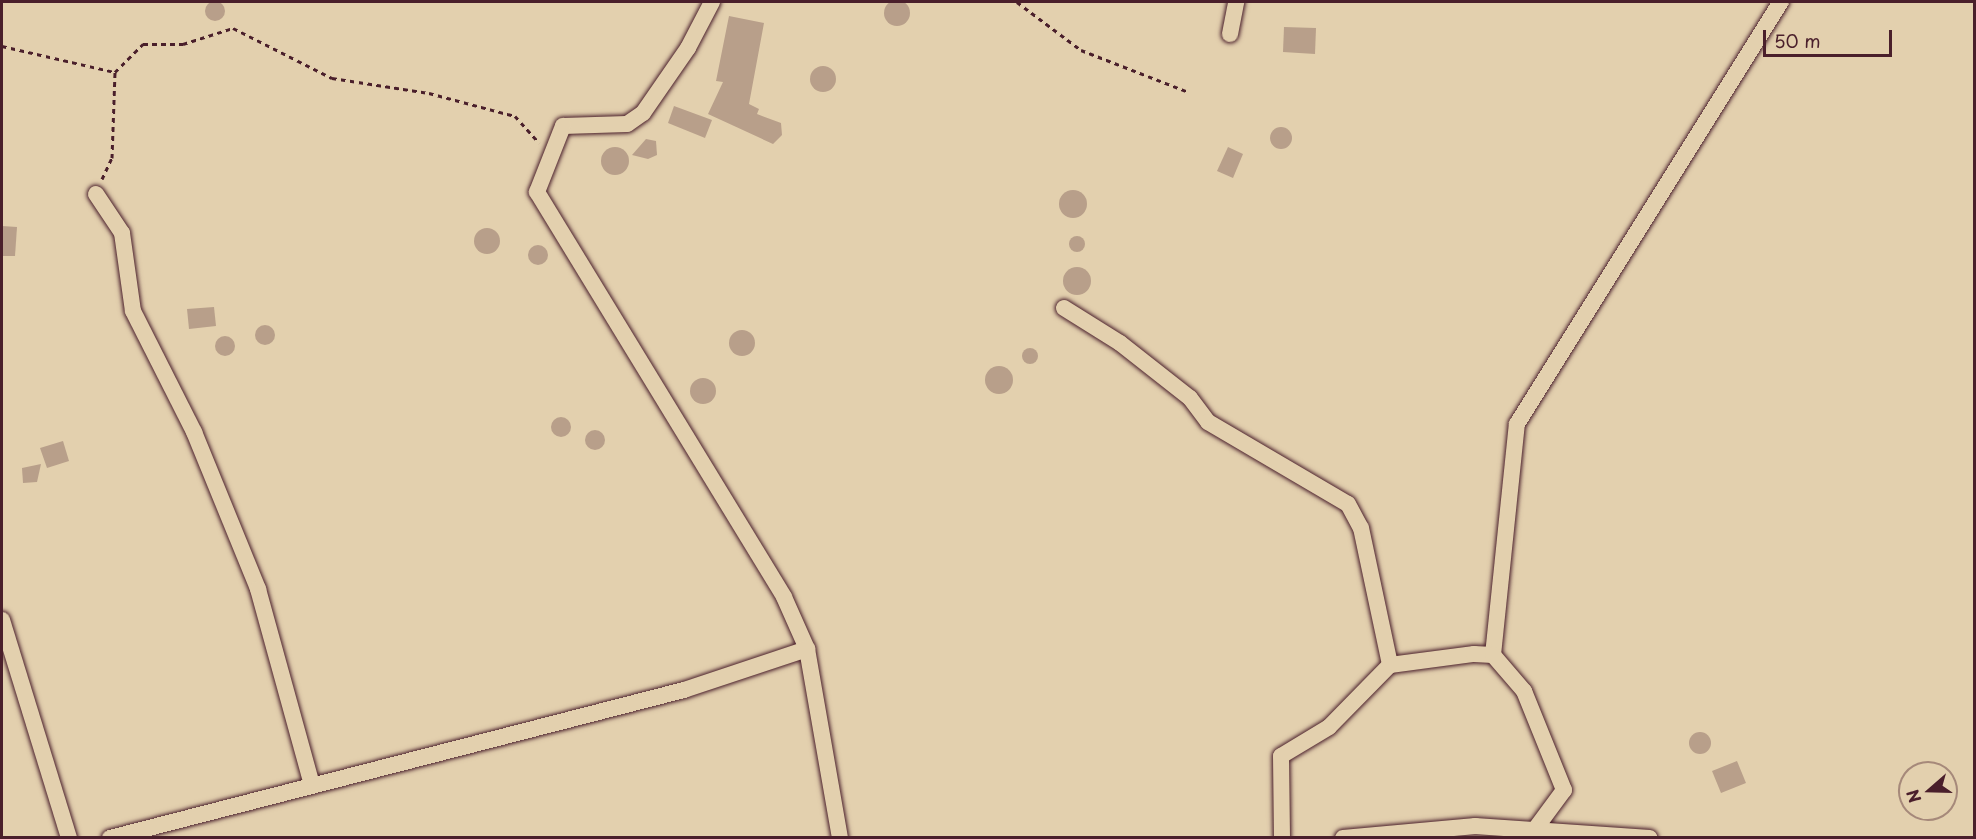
<!DOCTYPE html>
<html>
<head>
<meta charset="utf-8">
<style>
  body { margin:0 }
  #map { position:relative; width:1976px; height:839px; overflow:hidden; background:#e3d0ae; font-family:"Playpen Sans",sans-serif }
  div>[style] { position:absolute }
  .building>* { inset:0; background:#b89f8a }
  .round { border-radius:50% }
  .path>* { height:3px; margin-top:-1.5px; transform-origin:0; background:repeating-linear-gradient(90deg,#4a1f2b 0 4.5px,transparent 0 9px) }
  .roads { filter:drop-shadow(0 0 2px #4a1f2b) drop-shadow(0 0 2px #4a1f2b) }
  .minor>* { height:16px; margin:-8px; padding:0 8px; transform-origin:8px; border-radius:8px; background:#e3d0ae }
  span { translate:-50% -50%; white-space:nowrap; text-align:center; line-height:1.15; -webkit-text-stroke:6px #e3d0ae; paint-order:stroke }
  .frame { position:absolute; inset:0; border:3px solid #4a1f2b; pointer-events:none }
  .north { position:absolute; left:1898px; top:761px; width:60px; height:60px; box-sizing:border-box; background:#e3d0ae; border:2px solid #a6897a; border-radius:50%; rotate:250deg; font-size:16px; font-weight:700; line-height:24px; text-align:center; color:#4a1f2b }
  .north::after { content:''; display:block; margin:auto; width:21px; height:27px; background:#4a1f2b; clip-path:polygon(50% 0,100% 100%,50% 72%,0 100%) }
  .scale { position:absolute; left:1763px; top:30px; width:129px; height:27px; box-sizing:border-box; border:3px solid #4a1f2b; border-top:0; padding-left:8px; font-size:18px; line-height:21px; white-space:nowrap; color:#4a1f2b; -webkit-text-stroke:4px #e3d0ae; paint-order:stroke }
</style>
</head>
<body>
<div id="map">
  <div class="building">
    <i class="round" style="left:884px;top:0;width:26px;height:26px"></i>
    <i class="round" style="left:205px;top:1px;width:20px;height:20px"></i>
    <i style="clip-path:polygon(729px 16px,764px 23px,749px 104px,759px 109px,757px 114px,781px 123px,782px 135px,773px 144px,708px 114px,723px 82px,716px 81px)"></i>
    <i style="clip-path:polygon(1284px 27px,1316px 28px,1315px 54px,1283px 52px)"></i>
    <i class="round" style="left:810px;top:66px;width:26px;height:26px"></i>
    <i style="clip-path:polygon(674px 106px,712px 120px,705px 138px,668px 123px)"></i>
    <i class="round" style="left:1270px;top:127px;width:22px;height:22px"></i>
    <i style="clip-path:polygon(646px 139px,656px 141px,657px 155px,648px 159px,632px 155px)"></i>
    <i style="clip-path:polygon(1228px 147px,1243px 154px,1233px 178px,1217px 171px)"></i>
    <i class="round" style="left:601px;top:147px;width:28px;height:28px"></i>
    <i class="round" style="left:1059px;top:190px;width:28px;height:28px"></i>
    <i style="clip-path:polygon(2px 226px,17px 227px,15px 256px,2px 256px)"></i>
    <i class="round" style="left:474px;top:228px;width:26px;height:26px"></i>
    <i class="round" style="left:1069px;top:236px;width:16px;height:16px"></i>
    <i class="round" style="left:528px;top:245px;width:20px;height:20px"></i>
    <i class="round" style="left:1063px;top:267px;width:28px;height:28px"></i>
    <i style="clip-path:polygon(214px 307px,216px 326px,189px 329px,187px 309px)"></i>
    <i class="round" style="left:255px;top:325px;width:20px;height:20px"></i>
    <i class="round" style="left:729px;top:330px;width:26px;height:26px"></i>
    <i class="round" style="left:215px;top:336px;width:20px;height:20px"></i>
    <i class="round" style="left:1022px;top:348px;width:16px;height:16px"></i>
    <i class="round" style="left:985px;top:366px;width:28px;height:28px"></i>
    <i class="round" style="left:690px;top:378px;width:26px;height:26px"></i>
    <i class="round" style="left:551px;top:417px;width:20px;height:20px"></i>
    <i class="round" style="left:585px;top:430px;width:20px;height:20px"></i>
    <i style="clip-path:polygon(63px 441px,69px 461px,47px 468px,40px 448px)"></i>
    <i style="clip-path:polygon(41px 464px,37px 482px,23px 483px,22px 468px)"></i>
    <i class="round" style="left:1689px;top:732px;width:22px;height:22px"></i>
    <i style="clip-path:polygon(1737px 761px,1746px 783px,1721px 793px,1712px 771px)"></i>
  </div>
  <div class="path">
    <i style="left:1017px;top:2px;width:80px;rotate:36.9deg"></i>
    <i style="left:1081px;top:50px;width:113px;rotate:21.3deg"></i>
    <i style="left:2px;top:46px;width:116px;rotate:13deg"></i>
    <i style="left:102px;top:179px;width:23px;rotate:-65deg"></i>
    <i style="left:112px;top:158px;width:86px;rotate:-88deg"></i>
    <i style="left:115px;top:72px;width:40px;rotate:-45deg"></i>
    <i style="left:143px;top:44px;width:40px"></i>
    <i style="left:183px;top:44px;width:52px;rotate:-17.7deg"></i>
    <i style="left:233px;top:28px;width:111px;rotate:26.8deg"></i>
    <i style="left:332px;top:78px;width:98px;rotate:8.8deg"></i>
    <i style="left:429px;top:93px;width:89px;rotate:15deg"></i>
    <i style="left:515px;top:116px;width:36px;rotate:48deg"></i>
  </div>
  <div class="roads">
    <div class="minor">
      <i style="left:712px;top:2px;width:52px;rotate:117.6deg"></i>
      <i style="left:688px;top:48px;width:79px;rotate:124.7deg"></i>
      <i style="left:643px;top:113px;width:19px;rotate:145deg"></i>
      <i style="left:627px;top:124px;width:64px;rotate:178.2deg"></i>
      <i style="left:563px;top:126px;width:71px;rotate:111.5deg"></i>
      <i style="left:537px;top:192px;width:474px;rotate:58.6deg"></i>
      <i style="left:784px;top:597px;width:57px;rotate:66.1deg"></i>
      <i style="left:807px;top:649px;width:192px;rotate:80.1deg"></i>
      <i style="left:1230px;top:34px;width:33px;rotate:-79deg"></i>
      <i style="left:96px;top:194px;width:47px;rotate:56.3deg"></i>
      <i style="left:122px;top:233px;width:79px;rotate:82deg"></i>
      <i style="left:133px;top:311px;width:136px;rotate:63.2deg"></i>
      <i style="left:194px;top:432px;width:170px;rotate:67.8deg"></i>
      <i style="left:258px;top:589px;width:203px;rotate:74.6deg"></i>
      <i style="left:1064px;top:308px;width:66px;rotate:32deg"></i>
      <i style="left:1120px;top:343px;width:89px;rotate:38.2deg"></i>
      <i style="left:1190px;top:398px;width:30px;rotate:53deg"></i>
      <i style="left:1208px;top:422px;width:162px;rotate:30.4deg"></i>
      <i style="left:1348px;top:504px;width:27px;rotate:62deg"></i>
      <i style="left:1361px;top:528px;width:140px;rotate:78deg"></i>
      <i style="left:2px;top:620px;width:228px;rotate:72.9deg"></i>
      <i style="left:1493px;top:655px;width:232px;rotate:-84.1deg"></i>
      <i style="left:1517px;top:424px;width:498px;rotate:-58deg"></i>
      <i style="left:110px;top:838px;width:593px;rotate:-14.46deg"></i>
      <i style="left:684px;top:690px;width:130px;rotate:-18.4deg"></i>
      <i style="left:1282px;top:838px;width:82px;rotate:-90.7deg"></i>
      <i style="left:1281px;top:756px;width:56px;rotate:-31.1deg"></i>
      <i style="left:1329px;top:727px;width:87px;rotate:-45.5deg"></i>
      <i style="left:1390px;top:665px;width:85px;rotate:-7.5deg"></i>
      <i style="left:1474px;top:654px;width:19px;rotate:3deg"></i>
      <i style="left:1493px;top:655px;width:48px;rotate:49.3deg"></i>
      <i style="left:1524px;top:691px;width:107px;rotate:68deg"></i>
      <i style="left:1564px;top:790px;width:47px;rotate:126.4deg"></i>
      <i style="left:1343px;top:838px;width:133px;rotate:-5.2deg"></i>
      <i style="left:1475px;top:826px;width:175px;rotate:3.9deg"></i>
    </div>
  </div>
  <div class="frame"></div>
  <div class="north">N</div>
  <div class="scale">50 m</div>
</div>
</body>
</html>
